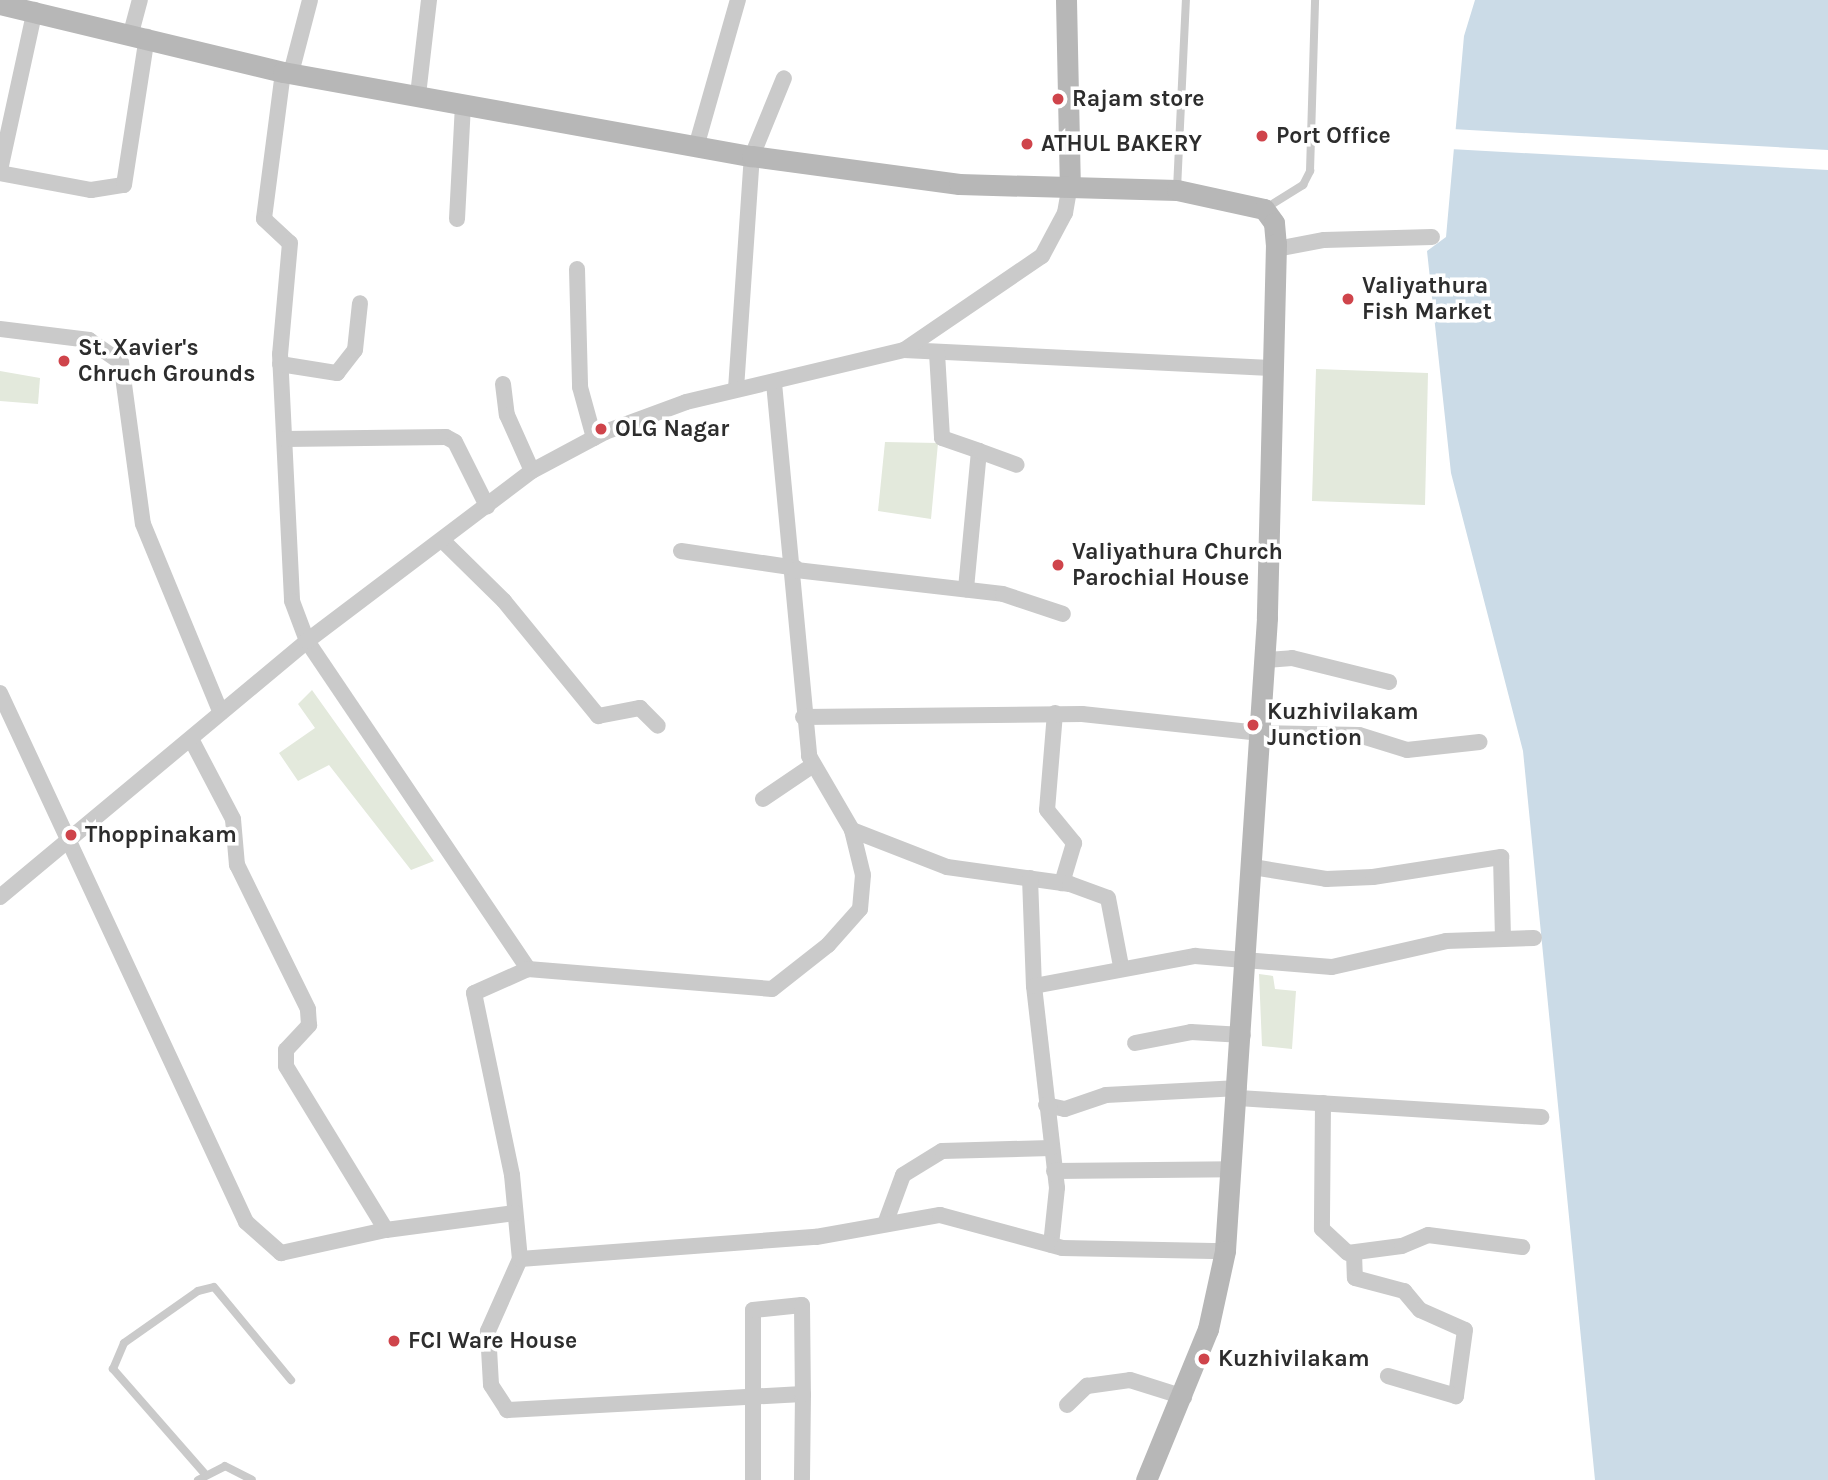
<!DOCTYPE html>
<html>
<head>
<meta charset="utf-8">
<style>
  body { margin:0 }
  #map { position:relative; width:1828px; height:1480px; overflow:hidden; background:#fff; font-family:Karla,sans-serif }
  div>[style] { position:absolute }
  .green>* { inset:0; background:#e3e9dc }
  .water>* { inset:0; background:#cbdbe7 }
  .pier>* { inset:0; background:#fff }
  .lane>* { height:8px; margin:-4px; padding:0 4px; transform-origin:4px; border-radius:4px; background:#cacaca }
  .street>* { height:16px; margin:-8px; padding:0 8px; transform-origin:8px; border-radius:8px; background:#cacaca }
  .secondary>* { height:21px; margin:-10.5px; padding:0 10.5px; transform-origin:10.5px; border-radius:10.5px; background:#b7b7b7 }
  .dots>* { width:19px; height:19px; translate:-50% -50%; box-sizing:border-box; border:4px solid #fff; border-radius:50% }
  span { translate:-50% -50%; white-space:nowrap; text-align:center; line-height:1.15; -webkit-text-stroke:7px #fff; paint-order:stroke }
  .poi-label { font-size:23px; color:#2d2d2d; font-weight:700 }
  .left { translate:0 -50%; text-align:left }
</style>
</head>
<body>
<div id="map">
  <div class="green">
    <i style="clip-path:polygon(1316px 369px,1428px 373px,1425px 505px,1312px 501px)"></i>
    <i style="clip-path:polygon(0 371px,40px 378px,38px 404px,0 401px)"></i>
    <i style="clip-path:polygon(885px 442px,938px 443px,931px 519px,878px 511px)"></i>
    <i style="clip-path:polygon(312px 690px,434px 861px,411px 870px,329px 765px,298px 781px,279px 753px,315px 728px,298px 704px)"></i>
    <i style="clip-path:polygon(1259px 974px,1273px 976px,1275px 989px,1296px 991px,1292px 1049px,1262px 1046px)"></i>
  </div>
  <div class="water">
    <i style="clip-path:polygon(1475px 0,1828px 0,1828px 1480px,1595px 1480px,1523px 751px,1451px 473px,1427px 251px,1446px 237px,1464px 36px)"></i>
  </div>
  <div class="pier">
    <i style="clip-path:polygon(1452px 129px,1828px 150px,1828px 170px,1450px 149px)"></i>
  </div>
  <div class="lane">
    <i style="left:1177px;top:189px;width:189px;rotate:-87.3deg"></i>
    <i style="left:1266px;top:208px;width:44px;rotate:-31.9deg"></i>
    <i style="left:1303px;top:185px;width:16px;rotate:-63deg"></i>
    <i style="left:1310px;top:171px;width:171px;rotate:-88.3deg"></i>
    <i style="left:205px;top:1474px;width:140px;rotate:-131.2deg"></i>
    <i style="left:113px;top:1369px;width:28px;rotate:-67deg"></i>
    <i style="left:124px;top:1343px;width:90px;rotate:-35.1deg"></i>
    <i style="left:198px;top:1291px;width:16px;rotate:-14deg"></i>
    <i style="left:214px;top:1287px;width:121px;rotate:50.4deg"></i>
    <i style="left:198px;top:1480px;width:30px;rotate:-27deg"></i>
    <i style="left:225px;top:1466px;width:30px;rotate:27deg"></i>
  </div>
  <div class="street">
    <i style="left:131px;top:33px;width:34px;rotate:-75deg"></i>
    <i style="left:283px;top:72px;width:148px;rotate:97.4deg"></i>
    <i style="left:264px;top:219px;width:35px;rotate:43deg"></i>
    <i style="left:290px;top:243px;width:111px;rotate:95.1deg"></i>
    <i style="left:280px;top:354px;width:247px;rotate:87.2deg"></i>
    <i style="left:292px;top:601px;width:43px;rotate:69.4deg"></i>
    <i style="left:307px;top:641px;width:396px;rotate:56deg"></i>
    <i style="left:291px;top:73px;width:75px;rotate:-75.4deg"></i>
    <i style="left:418px;top:95px;width:96px;rotate:-83.4deg"></i>
    <i style="left:696px;top:147px;width:153px;rotate:-74.1deg"></i>
    <i style="left:0;top:170px;width:164px;rotate:-77.7deg"></i>
    <i style="left:0;top:173px;width:93px;rotate:10.6deg"></i>
    <i style="left:91px;top:190px;width:33px;rotate:-9deg"></i>
    <i style="left:124px;top:185px;width:150px;rotate:-81.2deg"></i>
    <i style="left:457px;top:219px;width:116px;rotate:-87deg"></i>
    <i style="left:1276px;top:249px;width:49px;rotate:-10.6deg"></i>
    <i style="left:1324px;top:240px;width:108px;rotate:-1.6deg"></i>
    <i style="left:577px;top:269px;width:118px;rotate:88.5deg"></i>
    <i style="left:580px;top:387px;width:53px;rotate:74.6deg"></i>
    <i style="left:0;top:329px;width:90px;rotate:7deg"></i>
    <i style="left:89px;top:340px;width:39px;rotate:35deg"></i>
    <i style="left:121px;top:362px;width:163px;rotate:82.3deg"></i>
    <i style="left:143px;top:524px;width:204px;rotate:67.6deg"></i>
    <i style="left:904px;top:350px;width:367px;rotate:2.8deg"></i>
    <i style="left:937px;top:353px;width:85px;rotate:86.6deg"></i>
    <i style="left:942px;top:438px;width:39px;rotate:19deg"></i>
    <i style="left:979px;top:451px;width:139px;rotate:95.4deg"></i>
    <i style="left:280px;top:364px;width:58px;rotate:9deg"></i>
    <i style="left:337px;top:373px;width:29px;rotate:-52deg"></i>
    <i style="left:355px;top:350px;width:47px;rotate:-83.9deg"></i>
    <i style="left:774px;top:383px;width:375px;rotate:84.6deg"></i>
    <i style="left:809px;top:756px;width:86px;rotate:59.8deg"></i>
    <i style="left:852px;top:830px;width:46px;rotate:76.3deg"></i>
    <i style="left:863px;top:875px;width:34px;rotate:95deg"></i>
    <i style="left:860px;top:909px;width:48px;rotate:131.6deg"></i>
    <i style="left:828px;top:945px;width:71px;rotate:141.8deg"></i>
    <i style="left:772px;top:989px;width:245px;rotate:-175.3deg"></i>
    <i style="left:528px;top:969px;width:59px;rotate:156deg"></i>
    <i style="left:474px;top:993px;width:186px;rotate:78.2deg"></i>
    <i style="left:512px;top:1175px;width:84px;rotate:84.6deg"></i>
    <i style="left:520px;top:1259px;width:79px;rotate:114deg"></i>
    <i style="left:488px;top:1331px;width:54px;rotate:86.8deg"></i>
    <i style="left:491px;top:1385px;width:30px;rotate:57deg"></i>
    <i style="left:507px;top:1410px;width:296px;rotate:-3.1deg"></i>
    <i style="left:803px;top:1394px;width:86px;rotate:90.7deg"></i>
    <i style="left:503px;top:384px;width:31px;rotate:83deg"></i>
    <i style="left:507px;top:415px;width:61px;rotate:65.9deg"></i>
    <i style="left:736px;top:389px;width:234px;rotate:-86.1deg"></i>
    <i style="left:752px;top:156px;width:84px;rotate:-67.7deg"></i>
    <i style="left:285px;top:439px;width:161px;rotate:-0.7deg"></i>
    <i style="left:446px;top:437px;width:10px;rotate:29deg"></i>
    <i style="left:455px;top:442px;width:72px;rotate:63.4deg"></i>
    <i style="left:979px;top:451px;width:40px;rotate:20.2deg"></i>
    <i style="left:442px;top:540px;width:87px;rotate:44.5deg"></i>
    <i style="left:504px;top:601px;width:149px;rotate:50.7deg"></i>
    <i style="left:598px;top:716px;width:43px;rotate:-10.8deg"></i>
    <i style="left:640px;top:708px;width:25px;rotate:45deg"></i>
    <i style="left:681px;top:551px;width:116px;rotate:8.4deg"></i>
    <i style="left:796px;top:570px;width:208px;rotate:6.6deg"></i>
    <i style="left:1003px;top:594px;width:63px;rotate:18.4deg"></i>
    <i style="left:1265px;top:660px;width:27px;rotate:-4deg"></i>
    <i style="left:1292px;top:658px;width:100px;rotate:13.9deg"></i>
    <i style="left:0;top:693px;width:583px;rotate:65.06deg"></i>
    <i style="left:246px;top:1222px;width:47px;rotate:41.5deg"></i>
    <i style="left:281px;top:1253px;width:107px;rotate:-12.4deg"></i>
    <i style="left:386px;top:1230px;width:192px;rotate:-121.4deg"></i>
    <i style="left:286px;top:1066px;width:16px;rotate:-90deg"></i>
    <i style="left:286px;top:1050px;width:34px;rotate:-47deg"></i>
    <i style="left:309px;top:1025px;width:16px;rotate:-94deg"></i>
    <i style="left:308px;top:1009px;width:161px;rotate:-116.2deg"></i>
    <i style="left:237px;top:865px;width:46px;rotate:-95deg"></i>
    <i style="left:233px;top:819px;width:88px;rotate:-117.7deg"></i>
    <i style="left:1055px;top:713px;width:97px;rotate:94.7deg"></i>
    <i style="left:1047px;top:810px;width:43px;rotate:50.7deg"></i>
    <i style="left:1074px;top:843px;width:42px;rotate:106.7deg"></i>
    <i style="left:803px;top:717px;width:279px;rotate:-0.6deg"></i>
    <i style="left:1082px;top:714px;width:180px;rotate:6.1deg"></i>
    <i style="left:1261px;top:733px;width:98px;rotate:1.2deg"></i>
    <i style="left:1359px;top:735px;width:50px;rotate:17.4deg"></i>
    <i style="left:1407px;top:750px;width:73px;rotate:-6.3deg"></i>
    <i style="left:763px;top:799px;width:60px;rotate:-34.2deg"></i>
    <i style="left:852px;top:830px;width:102px;rotate:21.3deg"></i>
    <i style="left:947px;top:867px;width:124px;rotate:7.9deg"></i>
    <i style="left:1070px;top:884px;width:40px;rotate:20.2deg"></i>
    <i style="left:1108px;top:898px;width:69px;rotate:79.2deg"></i>
    <i style="left:1253px;top:867px;width:74px;rotate:9.3deg"></i>
    <i style="left:1326px;top:879px;width:47px;rotate:-2.4deg"></i>
    <i style="left:1373px;top:877px;width:130px;rotate:-8.9deg"></i>
    <i style="left:1501px;top:857px;width:82px;rotate:88.6deg"></i>
    <i style="left:1030px;top:878px;width:108px;rotate:87.9deg"></i>
    <i style="left:1034px;top:986px;width:203px;rotate:83.5deg"></i>
    <i style="left:1057px;top:1188px;width:57px;rotate:96deg"></i>
    <i style="left:0;top:897px;width:400px;rotate:-39.8deg"></i>
    <i style="left:307px;top:641px;width:282px;rotate:-37.1deg"></i>
    <i style="left:532px;top:471px;width:83px;rotate:-28.1deg"></i>
    <i style="left:605px;top:432px;width:86px;rotate:-20.3deg"></i>
    <i style="left:686px;top:402px;width:224px;rotate:-13.4deg"></i>
    <i style="left:904px;top:350px;width:167px;rotate:-34.3deg"></i>
    <i style="left:1042px;top:256px;width:49px;rotate:-61.9deg"></i>
    <i style="left:1065px;top:213px;width:29px;rotate:-80deg"></i>
    <i style="left:1034px;top:986px;width:164px;rotate:-10.6deg"></i>
    <i style="left:1195px;top:956px;width:137px;rotate:4.6deg"></i>
    <i style="left:1332px;top:967px;width:117px;rotate:-12.8deg"></i>
    <i style="left:1446px;top:941px;width:88px;rotate:-2deg"></i>
    <i style="left:1135px;top:1043px;width:57px;rotate:-11.1deg"></i>
    <i style="left:1191px;top:1032px;width:52px;rotate:3.3deg"></i>
    <i style="left:1238px;top:1098px;width:304px;rotate:3.6deg"></i>
    <i style="left:1323px;top:1103px;width:126px;rotate:90.5deg"></i>
    <i style="left:1322px;top:1229px;width:35px;rotate:43deg"></i>
    <i style="left:1348px;top:1253px;width:54px;rotate:-7.4deg"></i>
    <i style="left:1402px;top:1246px;width:28px;rotate:-23deg"></i>
    <i style="left:1428px;top:1235px;width:95px;rotate:7.3deg"></i>
    <i style="left:1046px;top:1105px;width:19px;rotate:12deg"></i>
    <i style="left:1065px;top:1109px;width:43px;rotate:-18.9deg"></i>
    <i style="left:1106px;top:1095px;width:133px;rotate:-3deg"></i>
    <i style="left:1054px;top:1171px;width:178px;rotate:-0.6deg"></i>
    <i style="left:885px;top:1224px;width:52px;rotate:-69.8deg"></i>
    <i style="left:903px;top:1175px;width:46px;rotate:-31.6deg"></i>
    <i style="left:942px;top:1151px;width:109px;rotate:-1.6deg"></i>
    <i style="left:386px;top:1230px;width:130px;rotate:-7.5deg"></i>
    <i style="left:1354px;top:1253px;width:25px;rotate:88deg"></i>
    <i style="left:1355px;top:1278px;width:51px;rotate:14.9deg"></i>
    <i style="left:1404px;top:1291px;width:25px;rotate:50deg"></i>
    <i style="left:1420px;top:1310px;width:49px;rotate:24deg"></i>
    <i style="left:1465px;top:1330px;width:67px;rotate:97.8deg"></i>
    <i style="left:1456px;top:1396px;width:71px;rotate:-163.6deg"></i>
    <i style="left:520px;top:1259px;width:297px;rotate:-4.3deg"></i>
    <i style="left:816px;top:1237px;width:126px;rotate:-10.1deg"></i>
    <i style="left:940px;top:1215px;width:126px;rotate:15.1deg"></i>
    <i style="left:1062px;top:1248px;width:163px;rotate:1.1deg"></i>
    <i style="left:1067px;top:1405px;width:28px;rotate:-44deg"></i>
    <i style="left:1087px;top:1386px;width:43px;rotate:-7.9deg"></i>
    <i style="left:1130px;top:1380px;width:57px;rotate:17.5deg"></i>
    <i style="left:753px;top:1480px;width:170px;rotate:-90deg"></i>
    <i style="left:753px;top:1310px;width:49px;rotate:-5.8deg"></i>
    <i style="left:802px;top:1305px;width:89px;rotate:89.4deg"></i>
  </div>
  <div class="secondary">
    <i style="left:1066px;top:0;width:184px;rotate:88.8deg"></i>
    <i style="left:0;top:4px;width:291px;rotate:13.5deg"></i>
    <i style="left:283px;top:72px;width:476px;rotate:10.2deg"></i>
    <i style="left:752px;top:156px;width:209px;rotate:7.7deg"></i>
    <i style="left:959px;top:184px;width:218px;rotate:1.6deg"></i>
    <i style="left:1177px;top:190px;width:89px;rotate:12.3deg"></i>
    <i style="left:1264px;top:209px;width:17px;rotate:54deg"></i>
    <i style="left:1274px;top:223px;width:21px;rotate:85deg"></i>
    <i style="left:1276px;top:244px;width:374px;rotate:91.4deg"></i>
    <i style="left:1267px;top:618px;width:634px;rotate:93.8deg"></i>
    <i style="left:1225px;top:1251px;width:80px;rotate:102.3deg"></i>
    <i style="left:1208px;top:1329px;width:163px;rotate:112.3deg"></i>
  </div>
  <div class="dots">
    <i style="left:1058px;top:99px;background:#cf444b"></i>
    <i style="left:1262px;top:136px;background:#cf444b"></i>
    <i style="left:1027px;top:144px;background:#cf444b"></i>
    <i style="left:1348px;top:299px;background:#cf444b"></i>
    <i style="left:64px;top:361px;background:#cf444b"></i>
    <i style="left:601px;top:429px;background:#cf444b"></i>
    <i style="left:1058px;top:565px;background:#cf444b"></i>
    <i style="left:1253px;top:725px;background:#cf444b"></i>
    <i style="left:71px;top:835px;background:#cf444b"></i>
    <i style="left:394px;top:1341px;background:#cf444b"></i>
    <i style="left:1204px;top:1359px;background:#cf444b"></i>
  </div>
  <div class="poi-label">
    <span class="left" style="left:1072px;top:99px">Rajam store</span>
    <span class="left" style="left:1276px;top:136px">Port Office</span>
    <span class="left" style="left:1041px;top:144px">ATHUL BAKERY</span>
    <span class="left" style="left:1362px;top:299px">Valiyathura<br>Fish Market</span>
    <span class="left" style="left:78px;top:361px">St. Xavier's<br>Chruch Grounds</span>
    <span class="left" style="left:615px;top:429px">OLG Nagar</span>
    <span class="left" style="left:1072px;top:565px">Valiyathura Church<br>Parochial House</span>
    <span class="left" style="left:1267px;top:725px">Kuzhivilakam<br>Junction</span>
    <span class="left" style="left:85px;top:835px">Thoppinakam</span>
    <span class="left" style="left:408px;top:1341px">FCI Ware House</span>
    <span class="left" style="left:1218px;top:1359px">Kuzhivilakam</span>
  </div>
</div>
</body>
</html>
